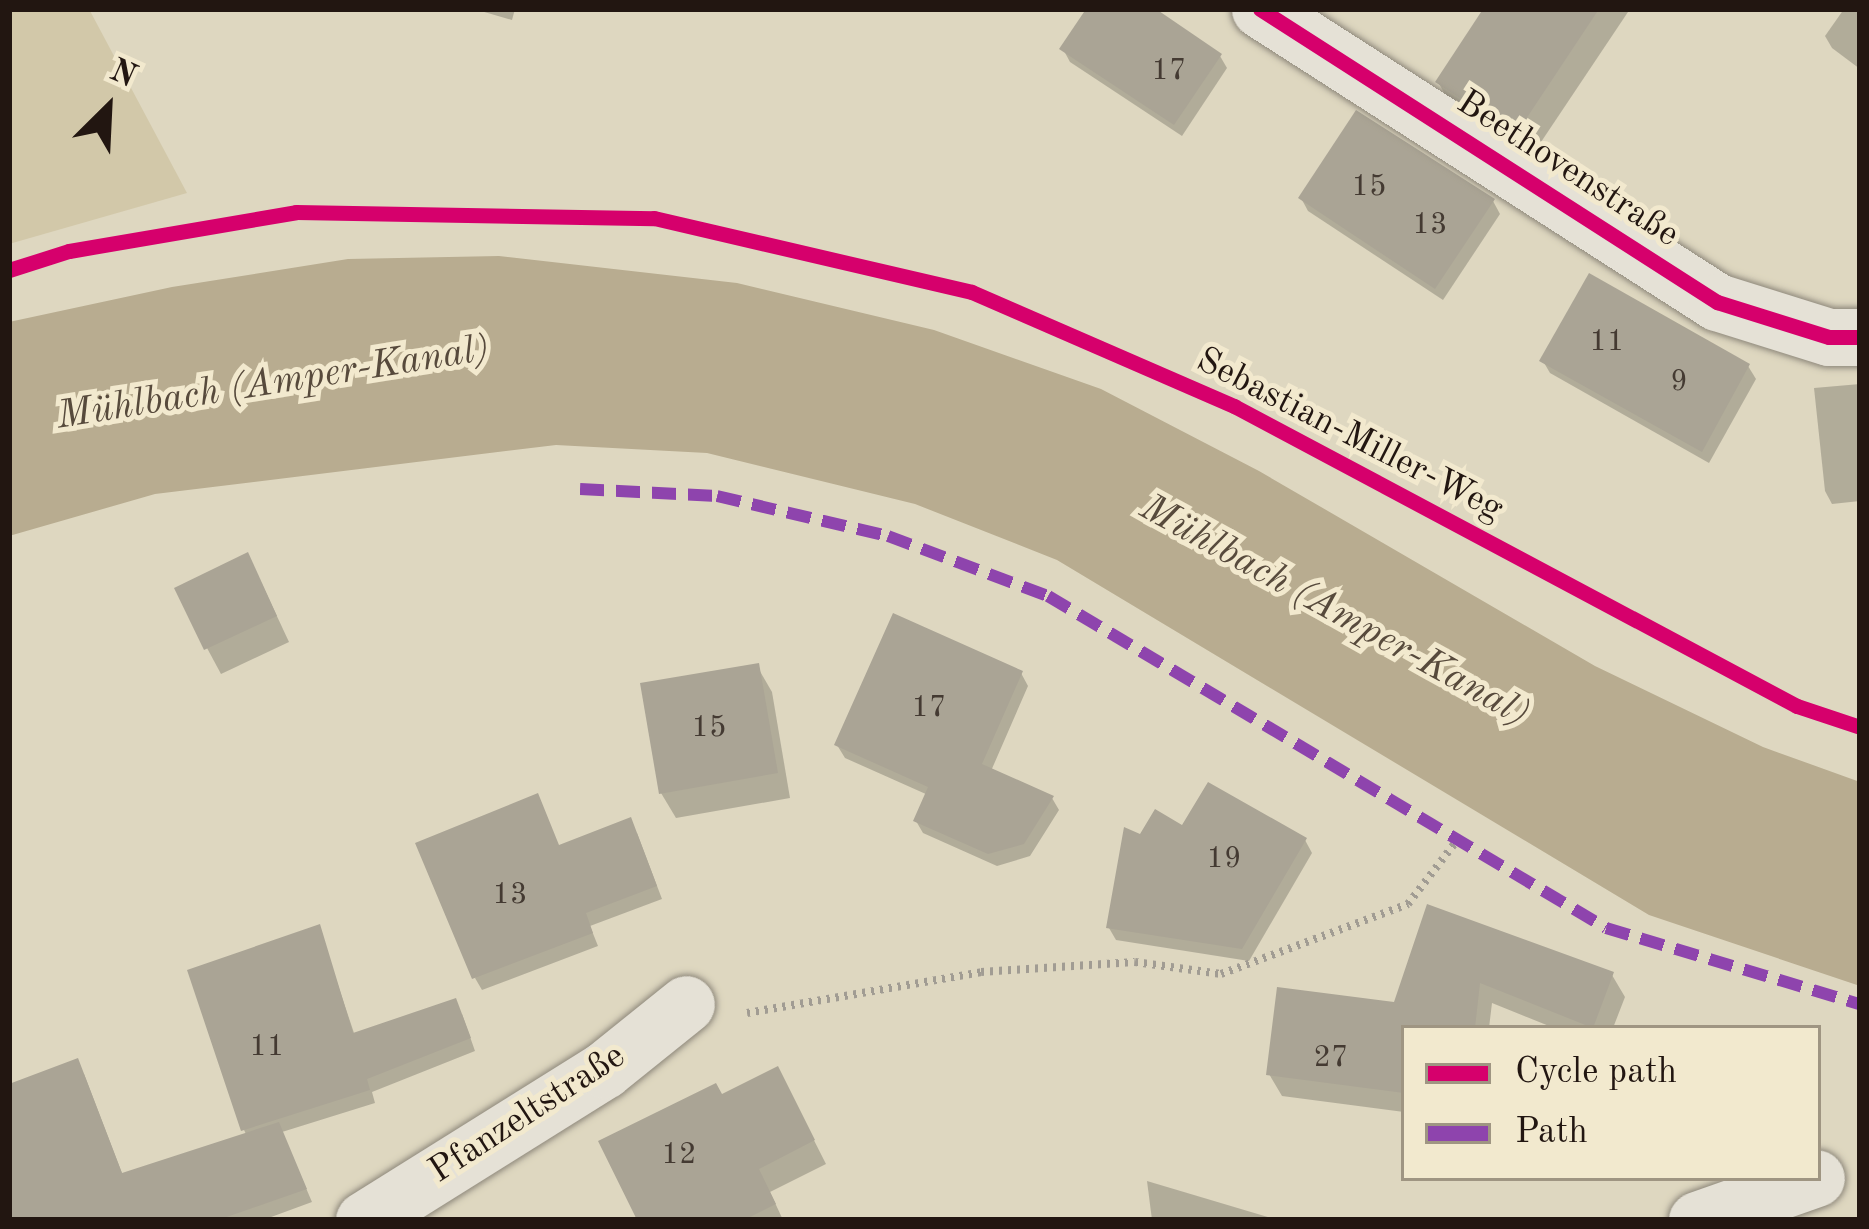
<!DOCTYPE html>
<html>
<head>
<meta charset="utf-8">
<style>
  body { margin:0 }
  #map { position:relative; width:1869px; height:1229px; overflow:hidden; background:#ded7c0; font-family:"Old Standard TT",serif }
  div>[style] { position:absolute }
  .green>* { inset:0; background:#d2c8a9 }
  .water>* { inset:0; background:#b8ac90 }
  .shadow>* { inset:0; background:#0003 }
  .building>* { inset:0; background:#aaa495 }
  .path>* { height:8px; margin-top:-4px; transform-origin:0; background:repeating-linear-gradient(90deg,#a19c93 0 3px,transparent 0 9px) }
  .roads { filter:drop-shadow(0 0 3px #8e887b) drop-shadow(0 0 3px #8e887b) }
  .street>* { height:57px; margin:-28.5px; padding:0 28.5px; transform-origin:28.5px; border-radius:28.5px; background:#e5e1d6 }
  .quiet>* { height:12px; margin-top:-6px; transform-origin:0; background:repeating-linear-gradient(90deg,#8e44ad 0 24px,transparent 0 36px) }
  .cycleway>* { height:15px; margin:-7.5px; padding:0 7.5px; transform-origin:7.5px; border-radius:7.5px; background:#d6006c }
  span { translate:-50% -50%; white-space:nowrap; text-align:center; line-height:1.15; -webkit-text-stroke:10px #f2e9ce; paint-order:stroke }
  .number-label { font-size:30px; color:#443a32 }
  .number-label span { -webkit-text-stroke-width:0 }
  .street-label { font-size:36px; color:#221611 }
  .water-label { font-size:39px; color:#574a3c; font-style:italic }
  .frame { position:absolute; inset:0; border:12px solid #221611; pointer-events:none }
  .legend { position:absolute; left:1401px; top:1025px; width:420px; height:156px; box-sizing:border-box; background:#f2e9ce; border:3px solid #9f9582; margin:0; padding:15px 21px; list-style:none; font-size:36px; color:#221611 }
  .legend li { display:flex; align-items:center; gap:24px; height:60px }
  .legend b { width:60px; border:3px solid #9f9582 }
  .north { position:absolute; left:48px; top:48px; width:120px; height:120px; -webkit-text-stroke:9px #f2e9ce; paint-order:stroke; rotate:24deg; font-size:33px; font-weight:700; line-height:48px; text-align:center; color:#221611 }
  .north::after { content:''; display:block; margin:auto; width:42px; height:54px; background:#221611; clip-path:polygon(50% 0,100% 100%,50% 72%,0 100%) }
</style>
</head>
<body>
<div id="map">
  <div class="green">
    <i style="clip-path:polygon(9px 9px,89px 9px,187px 193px,9px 244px)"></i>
  </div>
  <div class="water">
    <i style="clip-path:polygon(499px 256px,737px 283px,934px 330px,1101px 389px,1259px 471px,1595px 666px,1763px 747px,1860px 782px,1860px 986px,1649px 915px,1057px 560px,915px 504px,707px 453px,556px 445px,155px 494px,9px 536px,9px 322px,172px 287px,348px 259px)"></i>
  </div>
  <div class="shadow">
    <i style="clip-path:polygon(474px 9px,515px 9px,512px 20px)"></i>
    <i style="clip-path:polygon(1090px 9px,1150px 9px,1220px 56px,1227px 68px,1182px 136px,1070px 62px,1063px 49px)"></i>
    <i style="clip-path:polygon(1487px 9px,1630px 9px,1531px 157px,1453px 108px,1438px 82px)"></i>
    <i style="clip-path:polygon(1844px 9px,1860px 9px,1860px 69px,1832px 48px,1825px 36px)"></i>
    <i style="clip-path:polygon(1301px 198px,1493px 201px,1500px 214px,1443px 300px,1308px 211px)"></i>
    <i style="clip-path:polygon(1543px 361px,1748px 366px,1756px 379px,1709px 463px,1550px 373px)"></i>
    <i style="clip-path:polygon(1860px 384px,1860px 501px,1832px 504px,1825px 491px,1814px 388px)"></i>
    <i style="clip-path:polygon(261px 582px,289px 642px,221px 674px,207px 648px)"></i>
    <i style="clip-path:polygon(757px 666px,772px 692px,790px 798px,676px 818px,661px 793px)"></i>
    <i style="clip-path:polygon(1021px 673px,1028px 686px,991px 771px,1052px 798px,1059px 810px,1030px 856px,997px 866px,923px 833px,916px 821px,928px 795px,845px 758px,837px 745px)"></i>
    <i style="clip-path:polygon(637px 833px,662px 899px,590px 926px,598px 946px,482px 990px,475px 978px,559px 848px)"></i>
    <i style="clip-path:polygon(1142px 838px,1305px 840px,1312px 853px,1249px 961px,1116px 940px,1109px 928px)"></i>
    <i style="clip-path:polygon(1429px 908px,1612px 975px,1625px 997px,1613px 1028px,1554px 1028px,1492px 1003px,1489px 1028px,1404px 1028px,1404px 1112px,1282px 1096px,1269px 1074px,1396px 1006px)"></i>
    <i style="clip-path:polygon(319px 928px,355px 1036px,462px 1014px,475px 1051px,372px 1092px,375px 1103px,282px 1132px,312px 1202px,263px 1220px,9px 1220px,9px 1087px,84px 1074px,123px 1176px,247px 1136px,244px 1130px)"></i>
    <i style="clip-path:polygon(790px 1093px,826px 1164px,770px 1192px,783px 1220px,640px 1220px,721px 1097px)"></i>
    <i style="clip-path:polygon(1147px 1181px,1278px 1220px,1152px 1220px)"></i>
  </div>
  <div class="building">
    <i style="clip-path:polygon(1086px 9px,1156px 9px,1222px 54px,1174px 125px,1059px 49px)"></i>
    <i style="clip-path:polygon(1483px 9px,1599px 9px,1516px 134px,1435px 82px)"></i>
    <i style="clip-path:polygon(1356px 110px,1495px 199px,1435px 289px,1298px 198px)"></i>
    <i style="clip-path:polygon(1589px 273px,1750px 364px,1702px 452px,1539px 361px)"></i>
    <i style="clip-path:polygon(248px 552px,277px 616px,204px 650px,174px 588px)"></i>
    <i style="clip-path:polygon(893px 613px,1023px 671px,982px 764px,1054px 796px,1024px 844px,988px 854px,913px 821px,928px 787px,834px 745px)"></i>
    <i style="clip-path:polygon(759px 663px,778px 773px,659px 794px,640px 683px)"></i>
    <i style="clip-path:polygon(1208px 782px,1307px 838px,1242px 949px,1106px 928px,1124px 827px,1140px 834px,1155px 809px,1182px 825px)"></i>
    <i style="clip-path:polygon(538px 793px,559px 845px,631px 817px,657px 886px,586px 913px,593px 933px,472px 979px,415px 843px)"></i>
    <i style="clip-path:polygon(1427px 904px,1614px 972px,1593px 1028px,1480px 983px,1475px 1028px,1404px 1028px,1404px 1093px,1266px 1075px,1277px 987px,1394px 1002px)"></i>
    <i style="clip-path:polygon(320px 924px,353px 1033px,456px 998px,471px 1038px,367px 1079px,370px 1090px,241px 1131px,187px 970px)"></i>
    <i style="clip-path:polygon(78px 1058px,122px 1173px,279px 1122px,307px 1189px,218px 1220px,9px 1220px,9px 1084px)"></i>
    <i style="clip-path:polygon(778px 1066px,815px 1140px,759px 1169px,776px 1204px,744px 1220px,637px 1220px,598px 1141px,716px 1083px,722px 1094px)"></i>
  </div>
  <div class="path">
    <i style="left:9px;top:270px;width:63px;rotate:-17.6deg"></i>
    <i style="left:69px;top:251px;width:230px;rotate:-9.7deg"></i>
    <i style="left:296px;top:212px;width:358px;rotate:1deg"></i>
    <i style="left:654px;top:218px;width:326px;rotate:13.1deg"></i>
    <i style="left:972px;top:292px;width:286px;rotate:23.5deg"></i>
    <i style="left:1234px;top:406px;width:638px;rotate:28.05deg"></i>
    <i style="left:1797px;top:706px;width:66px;rotate:18.4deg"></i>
    <i style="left:747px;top:1013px;width:238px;rotate:-9.9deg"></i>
    <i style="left:981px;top:972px;width:154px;rotate:-3.7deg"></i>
    <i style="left:1135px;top:962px;width:87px;rotate:7.9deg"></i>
    <i style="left:1221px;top:974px;width:200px;rotate:-20.5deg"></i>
    <i style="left:1408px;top:904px;width:82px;rotate:-52.4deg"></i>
  </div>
  <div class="roads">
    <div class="street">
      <i style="left:1260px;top:9px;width:543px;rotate:32.67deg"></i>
      <i style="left:1717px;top:302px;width:117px;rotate:17.4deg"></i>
      <i style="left:1829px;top:337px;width:31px"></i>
      <i style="left:364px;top:1220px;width:283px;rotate:-32deg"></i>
      <i style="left:604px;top:1070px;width:105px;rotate:-38.8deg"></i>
      <i style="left:1697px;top:1220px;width:126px;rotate:-19.4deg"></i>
    </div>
  </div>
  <div class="quiet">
    <i style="left:580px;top:489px;width:137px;rotate:2.9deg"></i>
    <i style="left:717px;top:496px;width:176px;rotate:13.2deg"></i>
    <i style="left:888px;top:536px;width:171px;rotate:20.6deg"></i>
    <i style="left:1048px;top:596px;width:649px;rotate:30.75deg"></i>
    <i style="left:1606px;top:928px;width:265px;rotate:16.7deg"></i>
  </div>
  <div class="cycleway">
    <i style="left:1260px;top:9px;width:543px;rotate:32.67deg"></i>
    <i style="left:1717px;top:302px;width:117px;rotate:17.4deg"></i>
    <i style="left:1829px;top:337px;width:31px"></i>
    <i style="left:9px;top:270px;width:63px;rotate:-17.6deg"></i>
    <i style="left:69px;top:251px;width:230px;rotate:-9.7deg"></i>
    <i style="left:296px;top:212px;width:358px;rotate:1deg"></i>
    <i style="left:654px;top:218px;width:326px;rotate:13.1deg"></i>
    <i style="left:972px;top:292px;width:286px;rotate:23.5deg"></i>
    <i style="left:1234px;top:406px;width:638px;rotate:28.05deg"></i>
    <i style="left:1797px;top:706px;width:66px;rotate:18.4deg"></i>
  </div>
  <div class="number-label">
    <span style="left:1169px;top:71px">17</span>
    <span style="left:1369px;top:187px">15</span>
    <span style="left:1430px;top:225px">13</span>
    <span style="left:1607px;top:342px">11</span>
    <span style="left:1679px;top:382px">9</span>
    <span style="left:929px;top:708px">17</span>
    <span style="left:709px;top:728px">15</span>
    <span style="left:1224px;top:859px">19</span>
    <span style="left:510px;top:895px">13</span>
    <span style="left:267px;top:1047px">11</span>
    <span style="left:1331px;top:1058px">27</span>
    <span style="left:679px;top:1155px">12</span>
  </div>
  <div class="street-label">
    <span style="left:1567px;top:170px;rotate:33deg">Beethovenstraße</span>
    <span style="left:1349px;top:436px;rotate:27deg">Sebastian-Miller-Weg</span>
    <span style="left:528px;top:1115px;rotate:-33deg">Pfanzeltstraße</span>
  </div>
  <div class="water-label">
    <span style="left:273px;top:384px;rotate:-9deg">Mühlbach (Amper-Kanal)</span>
    <span style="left:1334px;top:612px;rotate:29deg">Mühlbach (Amper-Kanal)</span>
  </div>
  <div class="frame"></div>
  <ul class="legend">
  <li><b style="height:15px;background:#d6006c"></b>Cycle path</li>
  <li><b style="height:15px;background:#8e44ad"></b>Path</li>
  </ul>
  <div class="north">N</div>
</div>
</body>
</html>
